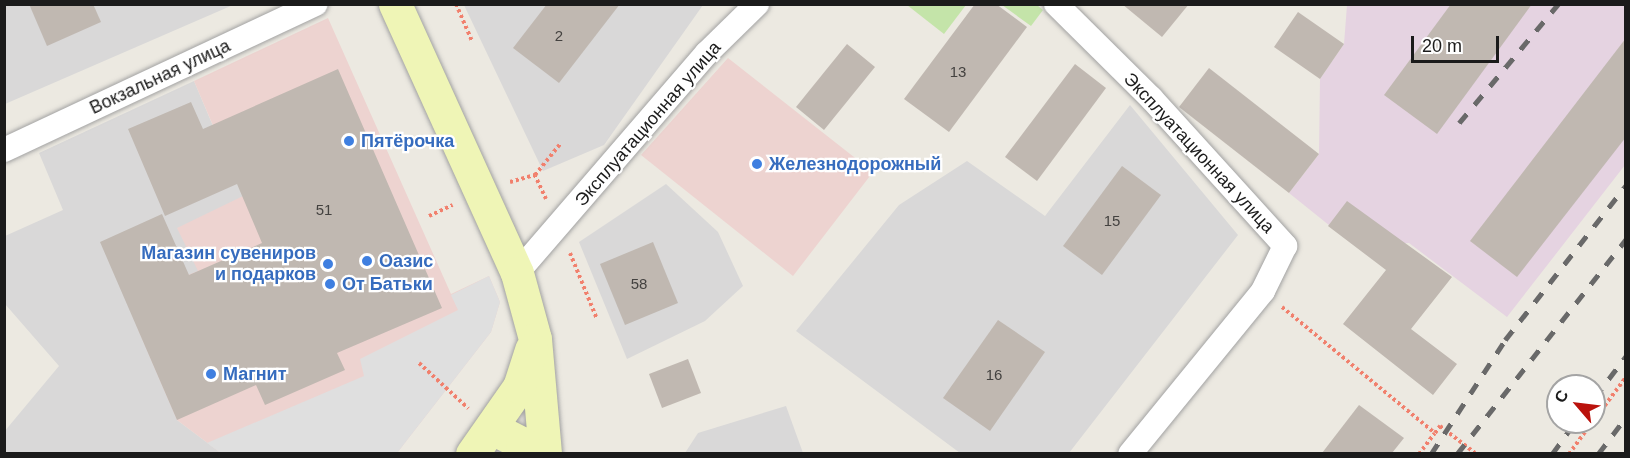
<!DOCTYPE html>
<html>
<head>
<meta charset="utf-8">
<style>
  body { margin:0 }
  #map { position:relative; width:1630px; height:458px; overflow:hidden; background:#ece9e1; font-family:Arial,sans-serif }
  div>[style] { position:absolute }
  .residential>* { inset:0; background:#d9d8d8 }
  .commercial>* { inset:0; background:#edd3d0 }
  .industrial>* { inset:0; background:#e5d3e1 }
  .grass>* { inset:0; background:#c4e4a9 }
  .parking>* { inset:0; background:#dfdfdf }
  .building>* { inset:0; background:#c0b8b1 }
  .path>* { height:4px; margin-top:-2px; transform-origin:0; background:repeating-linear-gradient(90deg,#f1806d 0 3px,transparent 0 6px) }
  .roads { filter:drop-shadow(0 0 2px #a2a2a2) drop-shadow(0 0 2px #a2a2a2) }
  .street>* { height:24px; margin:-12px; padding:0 12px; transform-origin:12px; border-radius:12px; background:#fff }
  .secondary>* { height:33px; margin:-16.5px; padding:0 16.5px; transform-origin:16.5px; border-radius:16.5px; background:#eff5b6 }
  .rail>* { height:4.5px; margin-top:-2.25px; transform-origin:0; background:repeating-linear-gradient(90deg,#696969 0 12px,transparent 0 24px) }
  .dots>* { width:16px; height:16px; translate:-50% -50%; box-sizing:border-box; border:3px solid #fff; border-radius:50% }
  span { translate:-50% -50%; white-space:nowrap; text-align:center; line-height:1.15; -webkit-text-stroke:4.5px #fff; paint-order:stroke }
  .number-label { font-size:15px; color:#444240 }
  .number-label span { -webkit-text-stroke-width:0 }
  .street-label { font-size:18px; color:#1b1b1b }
  .shop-label { font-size:18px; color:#366cbe; font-weight:700 }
  .left { translate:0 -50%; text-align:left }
  .right { translate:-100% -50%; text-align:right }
  .frame { position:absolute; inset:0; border:6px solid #1b1b1b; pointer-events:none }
  .north { position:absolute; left:1546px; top:374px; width:60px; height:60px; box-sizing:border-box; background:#fff; border:2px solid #a4a4a4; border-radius:50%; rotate:298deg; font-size:16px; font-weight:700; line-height:24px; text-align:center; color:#1b1b1b }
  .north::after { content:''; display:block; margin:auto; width:21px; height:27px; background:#ba120c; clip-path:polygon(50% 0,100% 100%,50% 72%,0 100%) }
  .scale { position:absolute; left:1411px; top:36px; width:88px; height:27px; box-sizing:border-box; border:3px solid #1b1b1b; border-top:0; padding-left:8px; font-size:18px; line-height:21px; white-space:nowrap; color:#1b1b1b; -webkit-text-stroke:4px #fff; paint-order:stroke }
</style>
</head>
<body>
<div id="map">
  <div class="residential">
    <i style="clip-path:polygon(5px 5px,233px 5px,5px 104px)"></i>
    <i style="clip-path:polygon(464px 5px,703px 5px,604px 145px,543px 171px)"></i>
    <i style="clip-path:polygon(194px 81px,243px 197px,198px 271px,177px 420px,221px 453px,5px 453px,4px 432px,59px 366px,5px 304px,5px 236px,63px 210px,39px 153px)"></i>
    <i style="clip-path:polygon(1130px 105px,1238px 235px,1069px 453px,960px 453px,796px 331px,899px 205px,967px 161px,1045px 216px)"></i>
    <i style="clip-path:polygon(666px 184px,718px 232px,743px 286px,705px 321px,627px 359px,579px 242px)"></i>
    <i style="clip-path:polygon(786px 406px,803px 453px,685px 453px,698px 433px)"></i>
  </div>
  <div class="commercial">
    <i style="clip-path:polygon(328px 18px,451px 294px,489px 276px,500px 302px,491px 332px,397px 453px,221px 453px,177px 420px,137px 327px,199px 300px,188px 275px,198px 271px,177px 228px,243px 196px,194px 81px)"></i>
    <i style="clip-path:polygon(728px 58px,873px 172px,793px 276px,641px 155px)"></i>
  </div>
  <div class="industrial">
    <i style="clip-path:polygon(1347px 5px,1625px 5px,1625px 165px,1507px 317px,1409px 243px,1355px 246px,1289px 193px,1319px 154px,1320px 79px,1344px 44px)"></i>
  </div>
  <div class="grass">
    <i style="clip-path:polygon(907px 5px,966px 5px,944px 34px)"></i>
    <i style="clip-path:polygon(1002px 5px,1037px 5px,1043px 10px,1031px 26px)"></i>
  </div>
  <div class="parking">
    <i style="clip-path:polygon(489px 276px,500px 302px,491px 332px,397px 453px,221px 453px,207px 443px,364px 376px,360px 359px,458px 310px,451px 295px)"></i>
  </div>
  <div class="building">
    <i style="clip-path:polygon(29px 4px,93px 4px,101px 22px,47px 46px)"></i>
    <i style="clip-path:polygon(547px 4px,620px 4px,559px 83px,513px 48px)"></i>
    <i style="clip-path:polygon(975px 4px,996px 4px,1027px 27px,949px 132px,904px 99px)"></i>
    <i style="clip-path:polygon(1122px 4px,1189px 4px,1162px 37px)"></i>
    <i style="clip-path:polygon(1451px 4px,1532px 4px,1437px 134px,1384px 95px)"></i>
    <i style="clip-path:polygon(1298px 12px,1344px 44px,1320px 79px,1274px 47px)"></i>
    <i style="clip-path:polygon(1626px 38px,1626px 137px,1517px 277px,1470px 241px)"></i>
    <i style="clip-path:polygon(847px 44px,875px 67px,824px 130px,796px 107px)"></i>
    <i style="clip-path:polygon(1075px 64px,1106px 88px,1037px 181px,1005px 157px)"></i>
    <i style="clip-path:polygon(1209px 68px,1319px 154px,1289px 193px,1179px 107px)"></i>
    <i style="clip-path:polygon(338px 69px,442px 308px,337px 353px,345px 370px,265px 405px,256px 385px,177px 420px,100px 242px,162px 214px,189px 275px,262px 243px,237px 184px,165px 216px,128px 129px,191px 102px,203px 129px)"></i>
    <i style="clip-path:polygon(1122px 166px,1161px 195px,1102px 275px,1063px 246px)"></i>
    <i style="clip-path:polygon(1347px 201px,1452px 277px,1411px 329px,1457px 364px,1433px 395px,1343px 324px,1386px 270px,1328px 226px)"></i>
    <i style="clip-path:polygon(653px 242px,678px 303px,625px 325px,600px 264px)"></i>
    <i style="clip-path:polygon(998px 320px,1045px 352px,990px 431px,943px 398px)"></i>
    <i style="clip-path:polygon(688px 359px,701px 393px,662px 408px,649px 374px)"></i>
    <i style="clip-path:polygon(1359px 405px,1404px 438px,1392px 453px,1322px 453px)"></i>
  </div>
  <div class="path">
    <i style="left:456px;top:4px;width:40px;rotate:66.6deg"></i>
    <i style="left:510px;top:182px;width:26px;rotate:-16deg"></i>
    <i style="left:546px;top:199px;width:26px;rotate:-115deg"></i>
    <i style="left:535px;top:175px;width:40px;rotate:-51deg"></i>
    <i style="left:429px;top:216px;width:26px;rotate:-25deg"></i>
    <i style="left:570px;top:253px;width:71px;rotate:67.8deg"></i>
    <i style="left:1282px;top:307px;width:198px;rotate:39.5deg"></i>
    <i style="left:1435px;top:433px;width:9px;rotate:-54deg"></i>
    <i style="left:1440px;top:426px;width:44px;rotate:37.6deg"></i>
    <i style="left:419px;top:363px;width:67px;rotate:42.6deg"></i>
    <i style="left:1594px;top:420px;width:54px;rotate:-53.3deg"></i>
    <i style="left:1419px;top:454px;width:26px;rotate:-53deg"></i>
    <i style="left:1569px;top:454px;width:39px;rotate:-54deg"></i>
  </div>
  <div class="roads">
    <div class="street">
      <i style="left:1056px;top:4px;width:134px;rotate:44.7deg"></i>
      <i style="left:1151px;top:98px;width:200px;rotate:47.8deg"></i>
      <i style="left:1285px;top:246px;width:50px;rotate:116.1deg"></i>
      <i style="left:1263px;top:291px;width:210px;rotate:129.2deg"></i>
      <i style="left:4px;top:150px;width:344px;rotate:-25.1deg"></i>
      <i style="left:517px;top:273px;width:291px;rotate:-49.2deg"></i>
      <i style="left:707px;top:53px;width:70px;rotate:-44.4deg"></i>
    </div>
    <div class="secondary">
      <i style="left:395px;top:4px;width:295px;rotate:65.6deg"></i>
      <i style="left:517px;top:273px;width:68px;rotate:74.7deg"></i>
      <i style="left:535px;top:339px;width:115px;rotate:85deg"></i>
      <i style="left:492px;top:428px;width:34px;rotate:27deg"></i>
      <i style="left:522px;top:443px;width:13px;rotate:58deg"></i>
      <i style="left:472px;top:454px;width:82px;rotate:-55deg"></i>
      <i style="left:519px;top:387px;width:40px;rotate:-72deg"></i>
    </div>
  </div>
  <div class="rail">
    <i style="left:1459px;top:123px;width:155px;rotate:-50.2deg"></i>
    <i style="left:1594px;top:398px;width:53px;rotate:-52.7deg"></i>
    <i style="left:1431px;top:454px;width:136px;rotate:-57deg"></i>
    <i style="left:1505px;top:340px;width:197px;rotate:-52deg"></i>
    <i style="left:1457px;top:454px;width:273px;rotate:-51.8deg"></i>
    <i style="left:1552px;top:454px;width:39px;rotate:-54deg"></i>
    <i style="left:1598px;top:454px;width:46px;rotate:-52.9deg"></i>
  </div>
  <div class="dots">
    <i style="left:349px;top:141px;background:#3f7fe0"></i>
    <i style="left:757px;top:164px;background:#3f7fe0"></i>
    <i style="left:367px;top:261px;background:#3f7fe0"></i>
    <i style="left:328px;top:264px;background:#3f7fe0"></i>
    <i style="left:330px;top:284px;background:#3f7fe0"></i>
    <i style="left:211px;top:374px;background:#3f7fe0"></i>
  </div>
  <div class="number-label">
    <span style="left:559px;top:36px">2</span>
    <span style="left:958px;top:72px">13</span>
    <span style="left:324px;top:210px">51</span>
    <span style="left:1112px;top:221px">15</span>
    <span style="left:639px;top:284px">58</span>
    <span style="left:994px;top:375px">16</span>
  </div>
  <div class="street-label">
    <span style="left:160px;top:77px;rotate:-25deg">Вокзальная улица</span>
    <span style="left:648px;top:124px;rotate:-49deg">Эксплуатационная улица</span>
    <span style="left:1199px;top:153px;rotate:47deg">Эксплуатационная улица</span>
  </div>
  <div class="shop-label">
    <span class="left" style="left:361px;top:141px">Пятёрочка</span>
    <span class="left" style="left:769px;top:164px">Железнодорожный</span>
    <span class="right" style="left:316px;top:264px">Магазин сувениров<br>и подарков</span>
    <span class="left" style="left:379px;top:261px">Оазис</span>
    <span class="left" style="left:342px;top:284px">От Батьки</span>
    <span class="left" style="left:223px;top:374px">Магнит</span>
  </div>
  <div class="frame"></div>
  <div class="north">С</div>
  <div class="scale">20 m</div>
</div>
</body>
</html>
